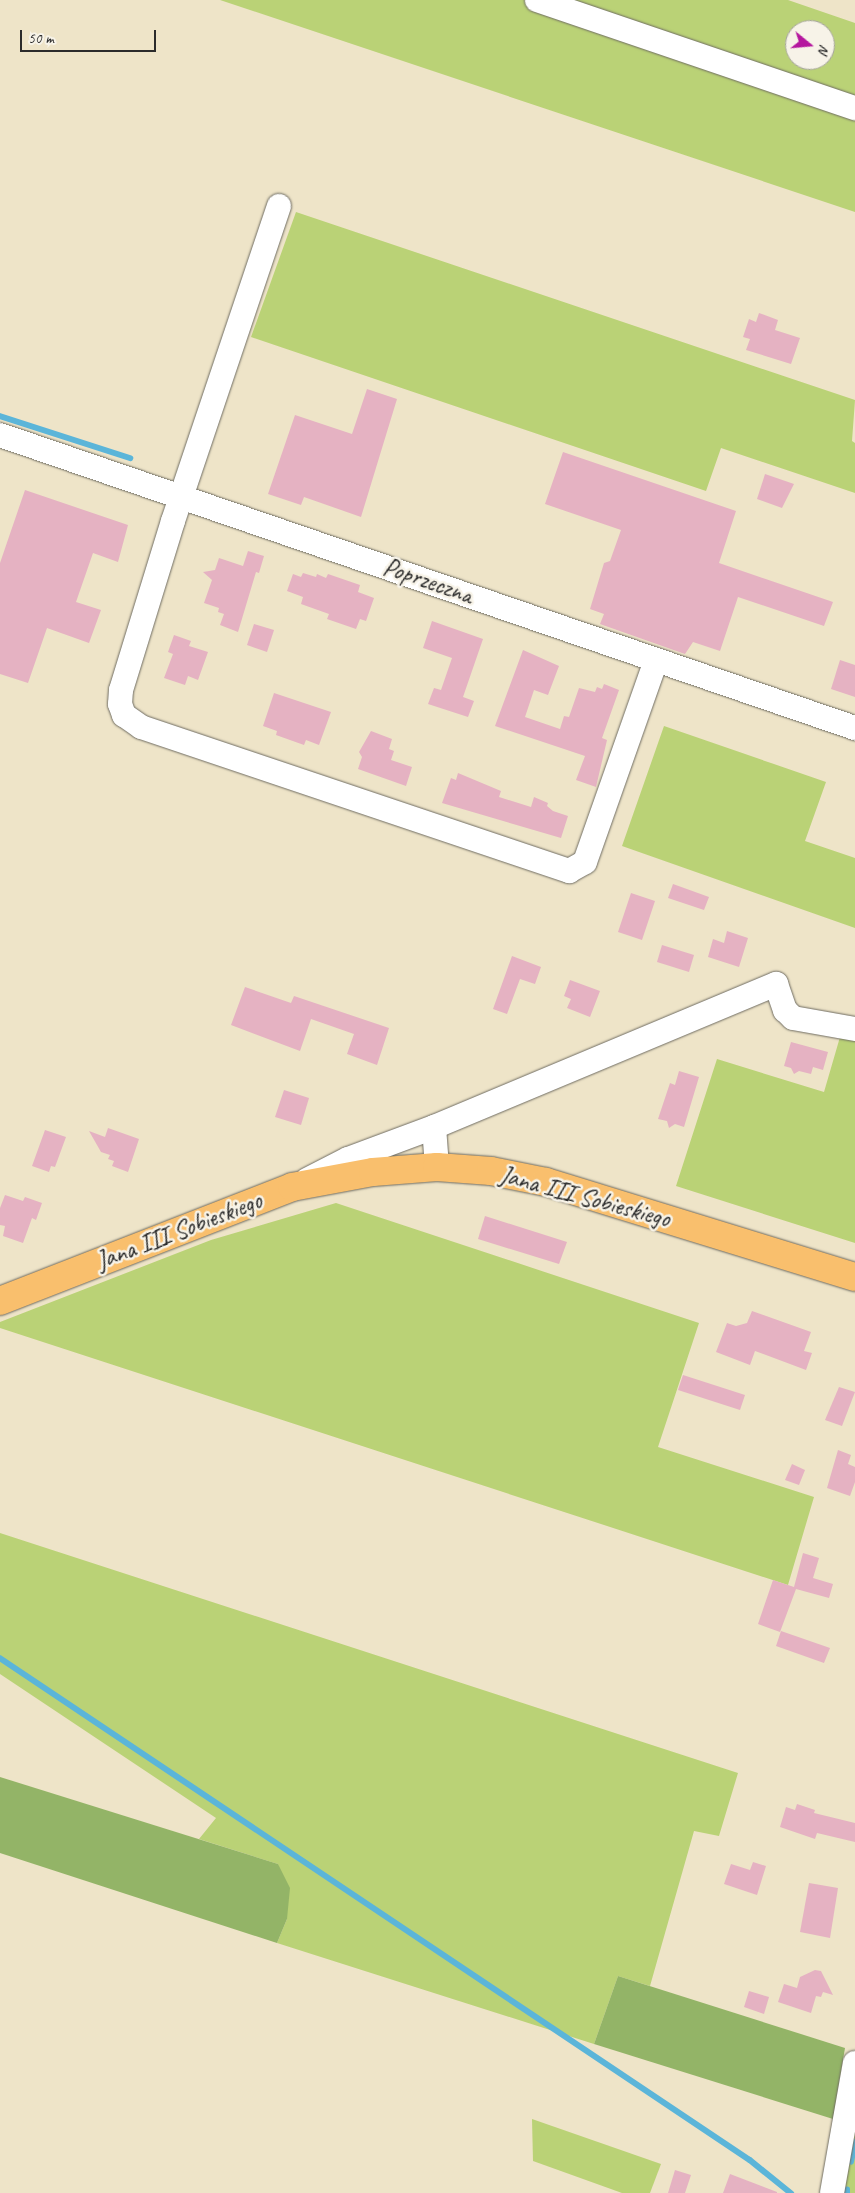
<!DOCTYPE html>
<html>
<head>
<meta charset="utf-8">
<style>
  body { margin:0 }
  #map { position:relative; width:855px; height:2193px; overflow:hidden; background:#eee4c8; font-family:Caveat,sans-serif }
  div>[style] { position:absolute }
  .green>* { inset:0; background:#bad276 }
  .forest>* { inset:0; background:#93b467 }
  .stream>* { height:5.5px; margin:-2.75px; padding:0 2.75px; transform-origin:2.75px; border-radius:2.75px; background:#5bb5d9 }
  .building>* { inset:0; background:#e5b2c2 }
  .roads { filter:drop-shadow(0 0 1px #6f6c62) drop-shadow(0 0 1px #6f6c62) }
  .minor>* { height:24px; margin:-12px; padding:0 12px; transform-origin:12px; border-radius:12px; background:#fff }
  .major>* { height:28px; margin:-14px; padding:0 14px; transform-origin:14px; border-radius:14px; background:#f9bf6d }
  span { translate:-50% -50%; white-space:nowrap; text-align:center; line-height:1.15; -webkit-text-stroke:5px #f7f3e8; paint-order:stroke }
  .street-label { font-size:25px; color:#2b2b2b }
  .north { position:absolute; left:785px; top:20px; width:50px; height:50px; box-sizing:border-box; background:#f7f3e8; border:1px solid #a5a39c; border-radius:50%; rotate:107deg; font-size:14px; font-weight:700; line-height:20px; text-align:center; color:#2b2b2b }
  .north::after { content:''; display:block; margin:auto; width:18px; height:22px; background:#b5179e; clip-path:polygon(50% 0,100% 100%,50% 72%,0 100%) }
  .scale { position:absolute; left:20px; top:30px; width:136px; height:22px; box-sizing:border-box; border:2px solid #2b2b2b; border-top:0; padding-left:6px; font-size:15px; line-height:18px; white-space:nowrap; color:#2b2b2b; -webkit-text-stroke:4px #f7f3e8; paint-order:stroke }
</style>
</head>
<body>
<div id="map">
  <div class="green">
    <i style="clip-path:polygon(evenodd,220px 0,788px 0,855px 23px,855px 212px,220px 0,795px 30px,825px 30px,825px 60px,795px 60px,795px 30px)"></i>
    <i style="clip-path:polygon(296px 212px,855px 400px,852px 441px,855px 443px,855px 493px,721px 448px,706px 491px,251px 337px)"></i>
    <i style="clip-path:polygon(664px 726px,826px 782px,805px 841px,855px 858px,855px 928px,622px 846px)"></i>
    <i style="clip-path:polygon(840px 1037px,855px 1040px,855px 1243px,676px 1186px,717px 1059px,824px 1092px)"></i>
    <i style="clip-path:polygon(336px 1203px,699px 1323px,658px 1447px,814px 1497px,788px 1585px,0 1328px,0 1322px,211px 1240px)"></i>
    <i style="clip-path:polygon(0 1533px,738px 1773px,719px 1836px,694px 1831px,650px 1986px,618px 1976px,594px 2044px,277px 1943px,287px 1919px,278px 1864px,199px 1839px,216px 1818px,0 1674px)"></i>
    <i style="clip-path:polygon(855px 2110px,855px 2193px,841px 2193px)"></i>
    <i style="clip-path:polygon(532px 2119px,661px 2164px,650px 2193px,622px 2193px,533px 2161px)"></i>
  </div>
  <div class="forest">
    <i style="clip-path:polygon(0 1777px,278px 1864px,290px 1888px,287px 1919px,277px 1943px,0 1853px)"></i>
    <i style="clip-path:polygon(618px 1976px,845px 2048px,833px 2119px,594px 2044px)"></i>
  </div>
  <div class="stream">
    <i style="left:0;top:416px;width:137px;rotate:17.9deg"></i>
    <i style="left:0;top:1658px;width:902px;rotate:33.8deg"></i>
    <i style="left:750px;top:2160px;width:53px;rotate:38.8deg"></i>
    <i style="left:851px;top:2162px;width:20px;rotate:-79deg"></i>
    <i style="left:847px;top:2193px;width:3px;rotate:-90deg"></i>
  </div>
  <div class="building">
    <i style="clip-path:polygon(759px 313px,778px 320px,775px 330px,800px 338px,791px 364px,746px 350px,750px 339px,743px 337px,749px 319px,756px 322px)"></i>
    <i style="clip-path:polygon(367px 389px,397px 399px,361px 517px,304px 497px,301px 505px,268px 494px,295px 415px,352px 434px)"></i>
    <i style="clip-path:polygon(563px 452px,736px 511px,719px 563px,833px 602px,824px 626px,738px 597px,720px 651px,693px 642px,685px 654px,600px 624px,604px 614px,590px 609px,604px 563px,610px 561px,621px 530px,545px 504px)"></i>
    <i style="clip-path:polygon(765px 474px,794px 484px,782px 508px,757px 499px)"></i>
    <i style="clip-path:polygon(25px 490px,128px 525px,118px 562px,93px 553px,76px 602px,101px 610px,89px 643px,47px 628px,28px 683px,0 674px,0 563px)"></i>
    <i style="clip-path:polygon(248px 551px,264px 556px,259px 573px,256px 572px,238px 632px,220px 625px,224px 614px,218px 612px,219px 608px,204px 603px,212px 580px,203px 572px,215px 570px,219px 558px,243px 566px)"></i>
    <i style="clip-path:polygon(303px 573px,316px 577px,317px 574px,326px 578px,328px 574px,360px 585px,358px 592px,374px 598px,366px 621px,360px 619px,356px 629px,327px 619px,329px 614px,301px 604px,303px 597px,287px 591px,293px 574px,301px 577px)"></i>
    <i style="clip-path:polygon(432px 621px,483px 639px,463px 697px,474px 701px,468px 717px,428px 704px,434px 688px,441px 690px,452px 658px,423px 648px)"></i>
    <i style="clip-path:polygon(254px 624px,274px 630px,267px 652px,247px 645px)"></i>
    <i style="clip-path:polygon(174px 635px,191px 641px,189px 646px,208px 652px,198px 680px,188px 676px,185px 685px,164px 678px,173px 654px,168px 652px)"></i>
    <i style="clip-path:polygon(523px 650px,559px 666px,548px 695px,534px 690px,525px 717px,560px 729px,564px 716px,569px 717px,579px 688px,595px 692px,597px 687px,602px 689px,604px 684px,619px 690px,602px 738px,607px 740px,596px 787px,576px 780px,585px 756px,495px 726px)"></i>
    <i style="clip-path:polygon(840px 660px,855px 665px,855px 697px,831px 689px)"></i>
    <i style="clip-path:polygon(274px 693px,331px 712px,319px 745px,306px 740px,304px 745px,276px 735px,277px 731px,263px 726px)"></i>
    <i style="clip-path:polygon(371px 731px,392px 739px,389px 749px,394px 751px,391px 760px,412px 767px,406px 786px,358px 769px,362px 757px,359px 752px)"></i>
    <i style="clip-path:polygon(458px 773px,501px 791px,499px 797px,531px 807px,534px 797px,548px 803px,547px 806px,553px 811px,568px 816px,561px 838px,442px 803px,451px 778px,456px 780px)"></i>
    <i style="clip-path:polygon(673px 884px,709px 897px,704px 910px,668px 898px)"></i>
    <i style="clip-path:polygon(631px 893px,655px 901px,642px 940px,618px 932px)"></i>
    <i style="clip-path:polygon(727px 931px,748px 938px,739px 967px,708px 957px,713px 939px,724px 943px)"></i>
    <i style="clip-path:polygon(662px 945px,694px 955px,689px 972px,657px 962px)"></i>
    <i style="clip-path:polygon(512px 956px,541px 967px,535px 984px,520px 979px,507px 1014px,493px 1009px)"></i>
    <i style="clip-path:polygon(570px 980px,600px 991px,590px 1017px,567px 1008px,571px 999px,564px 996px)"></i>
    <i style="clip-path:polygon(245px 987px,291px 1003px,294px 996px,389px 1028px,377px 1065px,347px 1054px,354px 1034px,311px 1019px,300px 1051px,231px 1025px)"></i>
    <i style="clip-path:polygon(791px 1042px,828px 1052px,823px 1070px,813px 1067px,811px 1074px,799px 1071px,794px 1074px,791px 1068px,784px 1066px)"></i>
    <i style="clip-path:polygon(679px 1071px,699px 1077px,684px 1127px,675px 1124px,669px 1128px,667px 1121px,658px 1119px,670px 1083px,675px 1085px)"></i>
    <i style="clip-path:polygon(284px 1090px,309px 1098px,301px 1125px,275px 1117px)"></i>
    <i style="clip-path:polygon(108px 1128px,139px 1139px,128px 1172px,112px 1166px,114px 1161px,108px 1159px,110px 1155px,101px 1152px,89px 1131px,105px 1137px)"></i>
    <i style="clip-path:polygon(45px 1130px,66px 1137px,55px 1167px,51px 1166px,49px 1172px,32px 1166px)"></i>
    <i style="clip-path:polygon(5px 1195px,23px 1201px,25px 1197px,42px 1203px,36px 1220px,32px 1218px,23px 1243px,3px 1236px,5px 1226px,0 1225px,0 1208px)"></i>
    <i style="clip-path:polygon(485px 1216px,567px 1242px,559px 1264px,478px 1239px)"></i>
    <i style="clip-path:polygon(752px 1311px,811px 1332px,804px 1351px,812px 1353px,806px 1370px,755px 1351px,750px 1365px,716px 1352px,727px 1323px,736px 1326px,747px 1323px)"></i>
    <i style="clip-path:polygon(683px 1375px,745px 1395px,740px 1410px,678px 1390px)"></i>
    <i style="clip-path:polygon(839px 1387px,855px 1392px,842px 1426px,825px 1420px)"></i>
    <i style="clip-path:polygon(838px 1450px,851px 1455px,848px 1464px,855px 1467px,855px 1482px,850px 1496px,827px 1488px)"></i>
    <i style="clip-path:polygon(792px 1464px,805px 1470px,799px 1485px,785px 1480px)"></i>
    <i style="clip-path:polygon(803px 1553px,819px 1558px,813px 1578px,833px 1584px,829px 1598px,796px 1589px,780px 1632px,758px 1624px,773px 1580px,794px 1587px)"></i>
    <i style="clip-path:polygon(781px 1631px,830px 1648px,824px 1663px,776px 1646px)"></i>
    <i style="clip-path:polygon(797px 1804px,815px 1810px,814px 1813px,855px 1823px,855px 1842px,817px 1833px,815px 1839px,780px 1827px,786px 1807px,795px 1810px)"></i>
    <i style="clip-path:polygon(753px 1862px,766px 1866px,757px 1895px,724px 1884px,731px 1864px,750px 1870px)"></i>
    <i style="clip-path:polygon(809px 1883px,838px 1888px,830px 1938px,800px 1932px)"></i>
    <i style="clip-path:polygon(815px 1970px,821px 1971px,833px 1995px,823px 1992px,821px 1997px,816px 1996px,811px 2013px,778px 2002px,784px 1984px,797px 1988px,800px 1977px)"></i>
    <i style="clip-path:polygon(749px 1991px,769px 1997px,764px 2014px,744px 2007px)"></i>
    <i style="clip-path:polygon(675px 2170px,691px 2175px,685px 2193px,668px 2193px)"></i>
    <i style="clip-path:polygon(730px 2174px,777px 2192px,777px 2193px,723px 2193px)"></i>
  </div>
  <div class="roads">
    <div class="minor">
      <i style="left:537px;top:0;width:336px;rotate:18.8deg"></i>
      <i style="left:279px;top:206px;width:332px;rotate:108.6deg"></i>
      <i style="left:173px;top:521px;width:177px;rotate:107.1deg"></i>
      <i style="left:121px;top:690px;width:14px;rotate:94deg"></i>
      <i style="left:120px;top:704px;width:12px;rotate:70deg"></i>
      <i style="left:124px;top:715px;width:21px;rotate:35deg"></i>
      <i style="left:141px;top:727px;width:452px;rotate:18.6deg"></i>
      <i style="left:569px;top:871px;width:18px;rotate:-29deg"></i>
      <i style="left:585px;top:862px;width:214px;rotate:-70.6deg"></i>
      <i style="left:0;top:435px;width:904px;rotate:18.92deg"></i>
      <i style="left:437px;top:1167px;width:40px;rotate:-94.3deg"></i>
      <i style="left:434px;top:1127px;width:371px;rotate:-22.7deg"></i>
      <i style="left:776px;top:984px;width:28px;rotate:71deg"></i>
      <i style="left:785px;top:1010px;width:11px;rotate:45deg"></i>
      <i style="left:793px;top:1018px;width:63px;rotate:10.1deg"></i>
      <i style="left:307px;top:1180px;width:46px;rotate:-27.1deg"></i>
      <i style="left:348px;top:1159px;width:92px;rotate:-20.4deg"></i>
      <i style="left:832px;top:2193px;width:132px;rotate:-80deg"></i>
    </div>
    <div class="major">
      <i style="left:0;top:1301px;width:313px;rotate:-21.3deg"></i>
      <i style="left:292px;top:1187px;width:82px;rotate:-10.5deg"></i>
      <i style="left:373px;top:1172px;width:64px;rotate:-4.5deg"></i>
      <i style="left:437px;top:1167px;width:54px;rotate:4.2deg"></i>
      <i style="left:491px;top:1171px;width:56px;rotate:11.3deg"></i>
      <i style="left:546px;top:1182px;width:323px;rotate:17.1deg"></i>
    </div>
  </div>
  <div class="street-label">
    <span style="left:428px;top:581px;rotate:19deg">Poprzeczna</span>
    <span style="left:585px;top:1197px;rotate:15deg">Jana III Sobieskiego</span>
    <span style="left:179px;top:1231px;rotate:-21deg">Jana III Sobieskiego</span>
  </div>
  <div class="north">N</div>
  <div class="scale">50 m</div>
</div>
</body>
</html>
